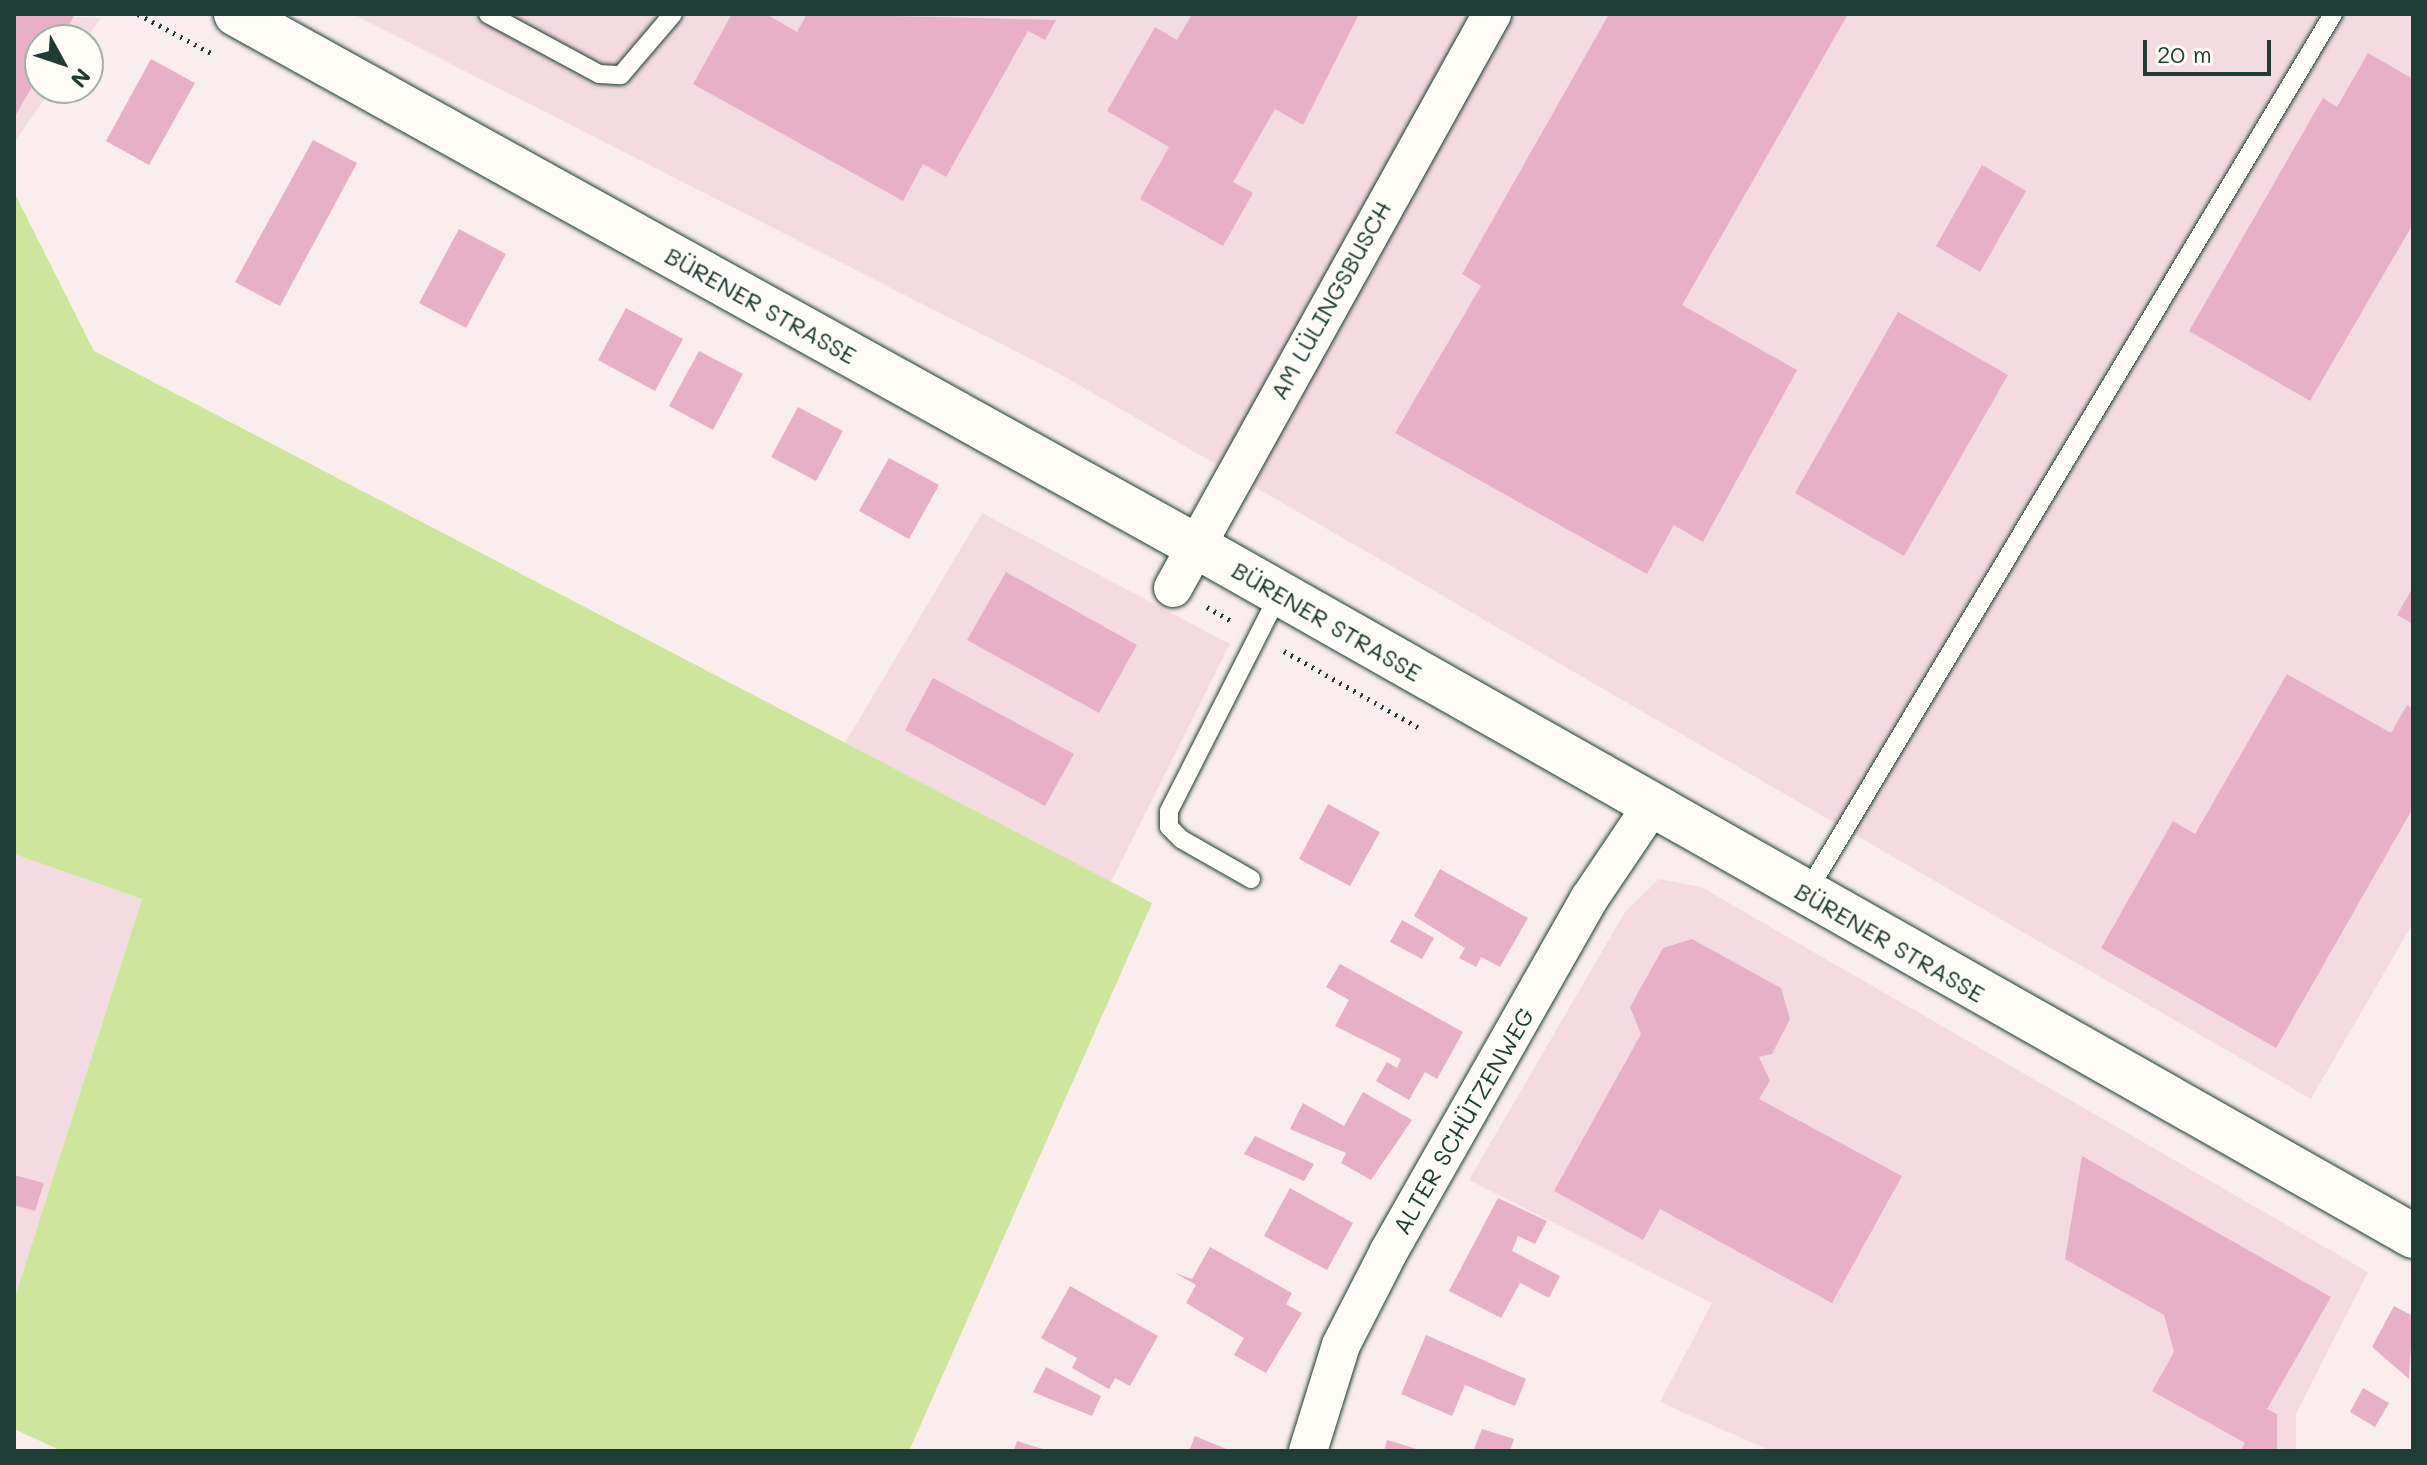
<!DOCTYPE html>
<html>
<head>
<meta charset="utf-8">
<style>
  body { margin:0 }
  #map { position:relative; width:2427px; height:1465px; overflow:hidden; background:#f9eded; font-family:Mali,sans-serif }
  div>[style] { position:absolute }
  .built>* { inset:0; background:#f4dbe2 }
  .green>* { inset:0; background:#cde69c }
  .building>* { inset:0; background:#e8b0c7 }
  .path>* { height:5px; margin-top:-2.5px; transform-origin:0; background:repeating-linear-gradient(90deg,#1f3d34 0 2px,transparent 0 8px) }
  .roads { filter:drop-shadow(0 0 2px #1f3d34) drop-shadow(0 0 2px #1f3d34) }
  .lane>* { height:18px; margin:-9px; padding:0 9px; transform-origin:9px; border-radius:9px; background:#fdfcf7 }
  .street>* { height:38px; margin:-19px; padding:0 19px; transform-origin:19px; border-radius:19px; background:#fdfcf7 }
  .secondary>* { height:44px; margin:-22px; padding:0 22px; transform-origin:22px; border-radius:22px; background:#fdfcf7 }
  span { translate:-50% -50%; white-space:nowrap; text-align:center; line-height:1.15; -webkit-text-stroke:8px #fdfcf7; paint-order:stroke }
  .street-label { font-size:24px; color:#1f3d34 }
  .frame { position:absolute; inset:0; border:16px solid #1f3d34; pointer-events:none }
  .north { position:absolute; left:24px; top:24px; width:80px; height:80px; box-sizing:border-box; background:#fdfcf7; border:2px solid #a4b0a9; border-radius:50%; rotate:130deg; font-size:22px; font-weight:700; line-height:32px; text-align:center; color:#1f3d34 }
  .north::after { content:''; display:block; margin:auto; width:28px; height:36px; background:#1f3d34; clip-path:polygon(50% 0,100% 100%,50% 72%,0 100%) }
  .scale { position:absolute; left:2143px; top:40px; width:128px; height:36px; box-sizing:border-box; border:4px solid #1f3d34; border-top:0; padding-left:10px; font-size:24px; line-height:28px; white-space:nowrap; color:#1f3d34; -webkit-text-stroke:6px #fdfcf7; paint-order:stroke }
</style>
</head>
<body>
<div id="map">
  <div class="built">
    <i style="clip-path:polygon(14px 14px,101px 18px,85px 40px,40px 40px,40px 88px,52px 88px,14px 143px)"></i>
    <i style="clip-path:polygon(353px 14px,2413px 14px,2413px 923px,2311px 1099px,1060px 374px)"></i>
    <i style="clip-path:polygon(982px 513px,1230px 644px,1111px 882px,845px 743px)"></i>
    <i style="clip-path:polygon(14px 854px,142px 899px,14px 1300px)"></i>
    <i style="clip-path:polygon(1659px 879px,1701px 887px,2368px 1272px,2296px 1414px,2296px 1451px,1771px 1451px,1660px 1402px,1712px 1303px,1469px 1180px,1625px 912px)"></i>
  </div>
  <div class="green">
    <i style="clip-path:polygon(14px 192px,94px 351px,1152px 903px,909px 1451px,62px 1451px,14px 1429px,14px 1300px,142px 899px,14px 854px)"></i>
  </div>
  <div class="building">
    <i style="clip-path:polygon(14px 14px,75px 14px,60px 40px,40px 40px,40px 73px,14px 118px)"></i>
    <i style="clip-path:polygon(732px 14px,766px 14px,797px 32px,807px 14px,1056px 20px,1045px 40px,1028px 31px,946px 177px,923px 164px,903px 201px,693px 84px)"></i>
    <i style="clip-path:polygon(1192px 14px,1359px 14px,1303px 125px,1275px 109px,1233px 182px,1253px 193px,1223px 246px,1140px 199px,1169px 147px,1107px 111px,1155px 27px,1177px 40px)"></i>
    <i style="clip-path:polygon(1609px 14px,1848px 14px,1682px 305px,1797px 370px,1703px 542px,1674px 525px,1647px 574px,1395px 433px,1481px 286px,1462px 274px)"></i>
    <i style="clip-path:polygon(2368px 53px,2413px 79px,2413px 224px,2310px 401px,2189px 331px,2323px 98px,2337px 107px)"></i>
    <i style="clip-path:polygon(151px 59px,195px 83px,149px 165px,106px 141px)"></i>
    <i style="clip-path:polygon(313px 140px,357px 163px,280px 306px,235px 282px)"></i>
    <i style="clip-path:polygon(1982px 165px,2026px 191px,1980px 272px,1936px 246px)"></i>
    <i style="clip-path:polygon(459px 229px,506px 254px,466px 328px,419px 303px)"></i>
    <i style="clip-path:polygon(626px 308px,683px 339px,655px 391px,598px 360px)"></i>
    <i style="clip-path:polygon(1898px 312px,2008px 375px,1904px 556px,1795px 493px)"></i>
    <i style="clip-path:polygon(699px 351px,743px 374px,713px 430px,669px 406px)"></i>
    <i style="clip-path:polygon(798px 407px,843px 431px,816px 481px,771px 457px)"></i>
    <i style="clip-path:polygon(889px 458px,939px 485px,909px 539px,859px 511px)"></i>
    <i style="clip-path:polygon(1006px 572px,1137px 645px,1099px 713px,967px 640px)"></i>
    <i style="clip-path:polygon(2413px 587px,2413px 624px,2397px 615px)"></i>
    <i style="clip-path:polygon(2287px 674px,2391px 733px,2407px 705px,2413px 709px,2413px 808px,2276px 1048px,2101px 948px,2173px 821px,2195px 834px)"></i>
    <i style="clip-path:polygon(933px 678px,1074px 754px,1045px 806px,905px 730px)"></i>
    <i style="clip-path:polygon(1328px 804px,1380px 832px,1350px 886px,1299px 859px)"></i>
    <i style="clip-path:polygon(1440px 869px,1528px 918px,1500px 967px,1481px 957px,1476px 967px,1459px 958px,1465px 948px,1414px 916px)"></i>
    <i style="clip-path:polygon(1402px 920px,1434px 938px,1422px 959px,1390px 942px)"></i>
    <i style="clip-path:polygon(1692px 939px,1781px 988px,1790px 1019px,1772px 1054px,1759px 1057px,1770px 1081px,1759px 1099px,1902px 1176px,1832px 1303px,1660px 1209px,1643px 1240px,1554px 1191px,1641px 1034px,1630px 1007px,1663px 948px)"></i>
    <i style="clip-path:polygon(1340px 964px,1463px 1032px,1437px 1079px,1425px 1072px,1409px 1100px,1376px 1081px,1387px 1062px,1397px 1068px,1401px 1059px,1335px 1026px,1349px 1000px,1326px 987px)"></i>
    <i style="clip-path:polygon(1363px 1092px,1412px 1120px,1371px 1180px,1341px 1163px,1346px 1153px,1290px 1129px,1303px 1103px,1344px 1126px)"></i>
    <i style="clip-path:polygon(1255px 1136px,1314px 1164px,1304px 1181px,1244px 1154px)"></i>
    <i style="clip-path:polygon(2082px 1156px,2331px 1297px,2267px 1409px,2277px 1414px,2277px 1451px,2240px 1451px,2245px 1443px,2152px 1391px,2174px 1352px,2164px 1315px,2065px 1259px)"></i>
    <i style="clip-path:polygon(14px 1175px,44px 1183px,35px 1211px,14px 1205px)"></i>
    <i style="clip-path:polygon(1290px 1188px,1353px 1223px,1327px 1270px,1264px 1236px)"></i>
    <i style="clip-path:polygon(1498px 1198px,1547px 1221px,1535px 1244px,1518px 1236px,1512px 1251px,1560px 1276px,1549px 1298px,1520px 1283px,1501px 1318px,1449px 1291px)"></i>
    <i style="clip-path:polygon(1210px 1247px,1292px 1293px,1286px 1304px,1302px 1313px,1266px 1373px,1234px 1355px,1244px 1338px,1186px 1303px,1196px 1285px,1175px 1273px,1192px 1279px)"></i>
    <i style="clip-path:polygon(1070px 1286px,1158px 1336px,1130px 1386px,1115px 1378px,1109px 1389px,1072px 1368px,1077px 1358px,1041px 1338px)"></i>
    <i style="clip-path:polygon(2394px 1306px,2413px 1316px,2409px 1379px,2372px 1347px)"></i>
    <i style="clip-path:polygon(1426px 1335px,1526px 1379px,1515px 1406px,1465px 1385px,1452px 1416px,1401px 1394px)"></i>
    <i style="clip-path:polygon(1046px 1367px,1101px 1396px,1092px 1416px,1033px 1392px)"></i>
    <i style="clip-path:polygon(2363px 1388px,2389px 1403px,2375px 1427px,2350px 1412px)"></i>
    <i style="clip-path:polygon(1482px 1429px,1514px 1439px,1510px 1451px,1474px 1449px)"></i>
    <i style="clip-path:polygon(1195px 1436px,1231px 1451px,1189px 1451px)"></i>
    <i style="clip-path:polygon(1387px 1440px,1420px 1450px,1420px 1451px,1384px 1451px)"></i>
    <i style="clip-path:polygon(1017px 1441px,1046px 1450px,1046px 1451px,1014px 1451px)"></i>
  </div>
  <div class="path">
    <i style="left:138px;top:14px;width:83px;rotate:28.1deg"></i>
    <i style="left:1207px;top:607px;width:30px;rotate:30deg"></i>
    <i style="left:1284px;top:651px;width:154px;rotate:29.6deg"></i>
  </div>
  <div class="roads">
    <div class="lane">
      <i style="left:488px;top:14px;width:126px;rotate:28.4deg"></i>
      <i style="left:599px;top:74px;width:22px;rotate:3deg"></i>
      <i style="left:621px;top:75px;width:80px;rotate:-49.6deg"></i>
      <i style="left:1251px;top:879px;width:81px;rotate:-150.3deg"></i>
      <i style="left:1181px;top:839px;width:17px;rotate:-135deg"></i>
      <i style="left:1169px;top:827px;width:16px;rotate:-90deg"></i>
      <i style="left:1169px;top:811px;width:243px;rotate:-63.1deg"></i>
      <i style="left:1807px;top:892px;width:1024px;rotate:-59.07deg"></i>
    </div>
    <div class="street">
      <i style="left:1173px;top:588px;width:657px;rotate:-60.94deg"></i>
      <i style="left:1308px;top:1451px;width:111px;rotate:-72.7deg"></i>
      <i style="left:1341px;top:1345px;width:106px;rotate:-62.9deg"></i>
      <i style="left:1389px;top:1251px;width:405px;rotate:-60.4deg"></i>
      <i style="left:1589px;top:899px;width:111px;rotate:-56deg"></i>
    </div>
    <div class="secondary">
      <i style="left:236px;top:14px;width:1098px;rotate:28.99deg"></i>
      <i style="left:1196px;top:546px;width:1399px;rotate:29.55deg"></i>
    </div>
  </div>
  <div class="street-label">
    <span style="left:1330px;top:300px;rotate:-61deg">AM LÜLINGSBUSCH</span>
    <span style="left:761px;top:305px;rotate:29deg">BÜRENER STRASSE</span>
    <span style="left:1327px;top:621px;rotate:30deg">BÜRENER STRASSE</span>
    <span style="left:1890px;top:942px;rotate:30deg">BÜRENER STRASSE</span>
    <span style="left:1463px;top:1121px;rotate:-60deg">ALTER SCHÜTZENWEG</span>
  </div>
  <div class="frame"></div>
  <div class="north">N</div>
  <div class="scale">20 m</div>
</div>
</body>
</html>
